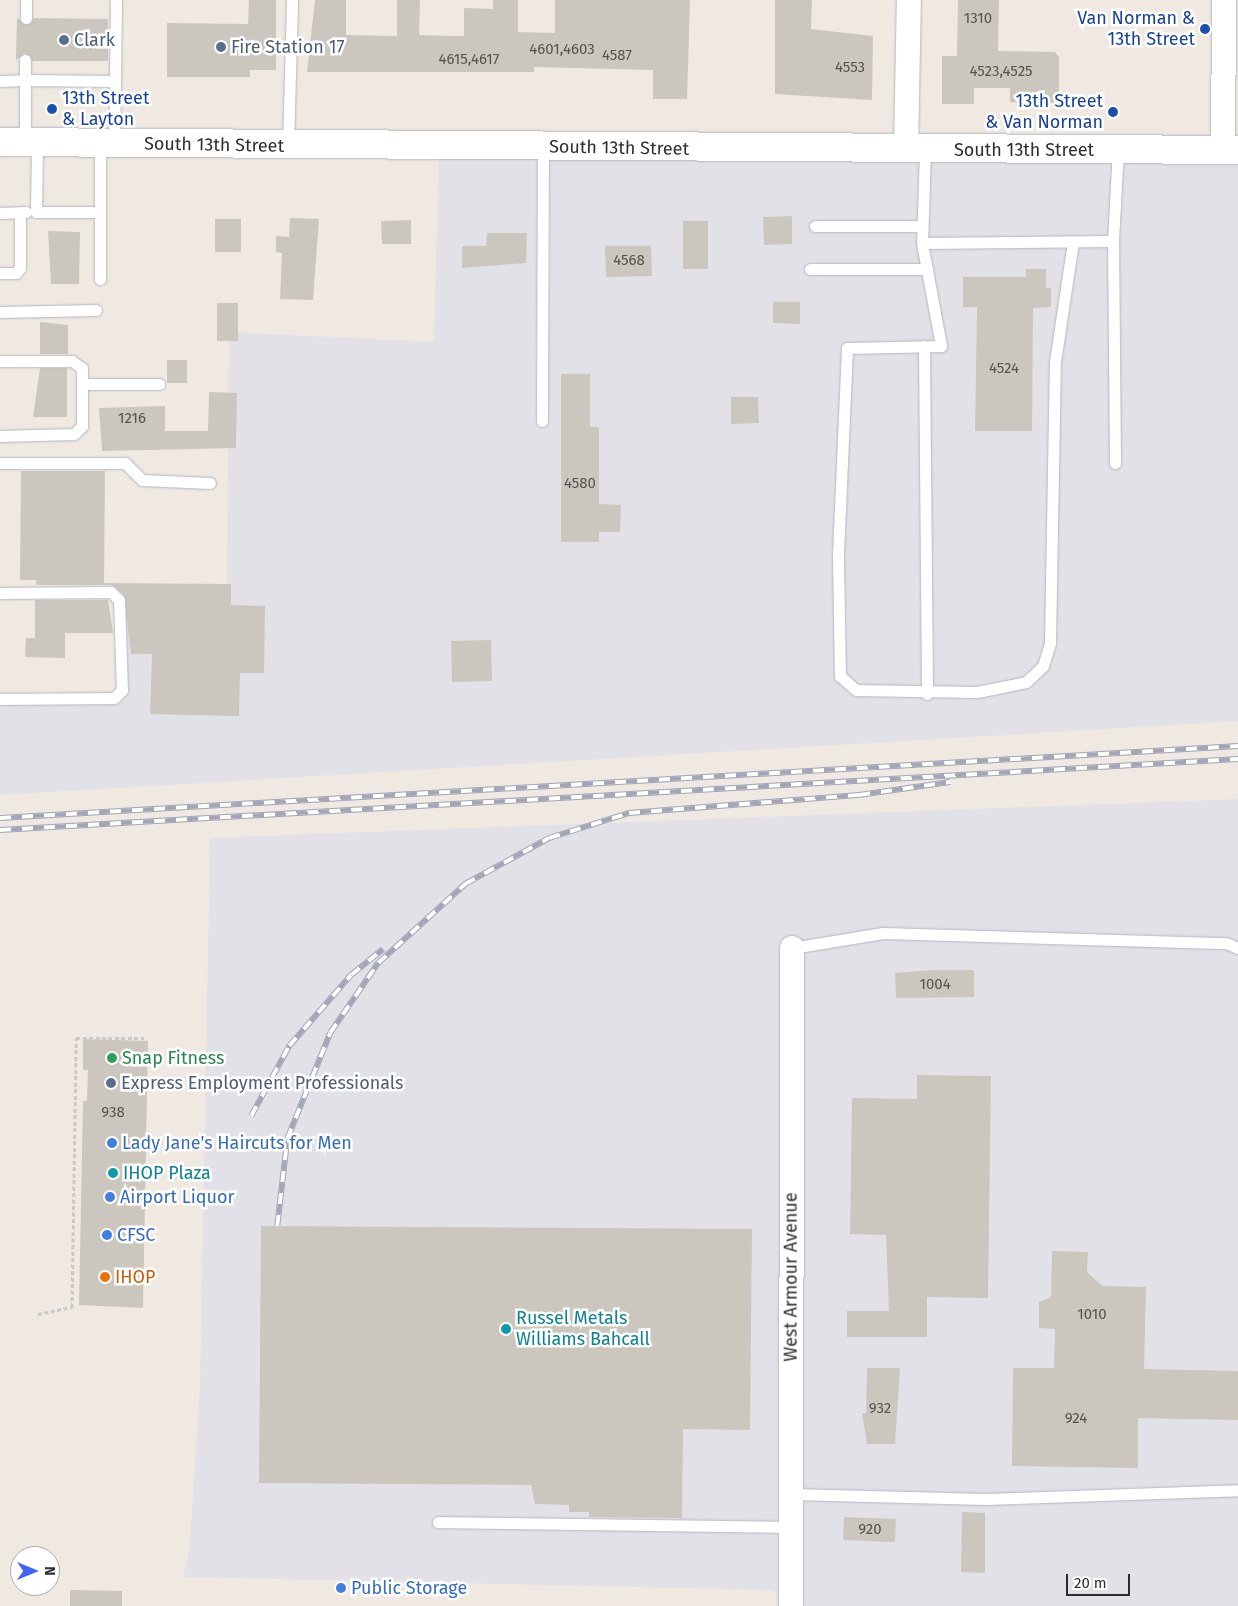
<!DOCTYPE html>
<html>
<head>
<meta charset="utf-8">
<style>
  body { margin:0 }
  #map { position:relative; width:1238px; height:1606px; overflow:hidden; background:#efe9e1; font-family:"Fira Sans",sans-serif }
  div>[style] { position:absolute }
  .industrial>* { inset:0; background:#e3e1e8 }
  .building>* { inset:0; background:#cbc7bf }
  .path>* { height:3px; margin-top:-1.5px; transform-origin:0; background:repeating-linear-gradient(90deg,#c9c9c9 0 4px,transparent 0 6.5px) }
  .roads { filter:drop-shadow(0 0 1px #b4b7c1) drop-shadow(0 0 1px #b4b7c1) }
  .service>* { height:11px; margin:-5.5px; padding:0 5.5px; transform-origin:5.5px; border-radius:5.5px; background:#fff }
  .minor>* { height:24px; margin:-12px; padding:0 12px; transform-origin:12px; border-radius:12px; background:#fff }
  .tertiary>* { height:28px; margin:-14px; padding:0 14px; transform-origin:14px; border-radius:14px; background:#fff }
  .rail>* { height:5.5px; margin-top:-2.75px; transform-origin:0; background:repeating-linear-gradient(90deg,#fff 0 11px,#a3a6b8 0 22px); box-sizing:border-box; border-block:1px solid #a3a6b8 }
  .dots>* { width:14px; height:14px; translate:-50% -50%; box-sizing:border-box; border:2px solid #fff; border-radius:50% }
  span { translate:-50% -50%; white-space:nowrap; text-align:center; line-height:1.15; -webkit-text-stroke:5px #fff; paint-order:stroke }
  .number-label { font-size:15px; color:#555452 }
  .number-label span { -webkit-text-stroke-width:0 }
  .transit-label { font-size:18px; color:#164399 }
  .right { translate:-100% -50%; text-align:right }
  .left { translate:0 -50%; text-align:left }
  .service-label { font-size:18px; color:#4e5e75 }
  .street-label { font-size:18px; color:#2e2e2e }
  .leisure-label { font-size:18px; color:#27864d }
  .shop-label { font-size:18px; color:#366cbe }
  .culture-label { font-size:18px; color:#0d838f }
  .food-label { font-size:18px; color:#c56008 }
  .north { position:absolute; left:10px; top:1546px; width:50px; height:50px; box-sizing:border-box; background:#fff; border:1px solid #ababab; border-radius:50%; rotate:90deg; font-size:14px; font-weight:700; line-height:20px; text-align:center; color:#2e2e2e }
  .north::after { content:''; display:block; margin:auto; width:18px; height:22px; background:#4264fb; clip-path:polygon(50% 0,100% 100%,50% 72%,0 100%) }
  .scale { position:absolute; left:1066px; top:1574px; width:64px; height:22px; box-sizing:border-box; border:2px solid #2e2e2e; border-top:0; padding-left:6px; font-size:15px; line-height:18px; white-space:nowrap; color:#2e2e2e; -webkit-text-stroke:4px #fff; paint-order:stroke }
</style>
</head>
<body>
<div id="map">
  <div class="industrial">
    <i style="clip-path:polygon(439px 146px,1238px 150px,1238px 721px,0 795px,0 696px,125px 694px,121px 585px,227px 585px,229px 332px,434px 342px)"></i>
    <i style="clip-path:polygon(1238px 799px,1238px 1606px,780px 1606px,780px 1594px,771px 1590px,183px 1577px,189px 1552px,200px 1386px,210px 838px)"></i>
  </div>
  <div class="building">
    <i style="clip-path:polygon(249px 0,276px 0,276px 70px,250px 70px,250px 77px,167px 77px,167px 23px,248px 24px)"></i>
    <i style="clip-path:polygon(315px 0,346px 0,346px 35px,397px 36px,397px 0,420px 0,419px 35px,453px 36px,464px 36px,464px 8px,493px 9px,493px 0,518px 0,518px 32px,555px 33px,555px 0,690px 0,687px 99px,653px 99px,653px 70px,534px 67px,534px 72px,307px 72px)"></i>
    <i style="clip-path:polygon(775px 0,812px 0,811px 29px,873px 36px,872px 100px,775px 94px)"></i>
    <i style="clip-path:polygon(958px 0,999px 0,998px 51px,1055px 52px,1059px 57px,1059px 103px,1010px 102px,1010px 88px,974px 88px,974px 104px,942px 104px,942px 56px,957px 56px)"></i>
    <i style="clip-path:polygon(17px 18px,26px 25px,34px 18px,108px 19px,108px 61px,32px 61px,25px 53px,16px 60px)"></i>
    <i style="clip-path:polygon(792px 216px,792px 244px,764px 245px,763px 217px)"></i>
    <i style="clip-path:polygon(290px 218px,319px 219px,313px 300px,280px 299px,282px 253px,276px 252px,276px 236px,289px 237px)"></i>
    <i style="clip-path:polygon(215px 219px,241px 219px,241px 252px,215px 252px)"></i>
    <i style="clip-path:polygon(411px 220px,411px 244px,382px 244px,381px 221px)"></i>
    <i style="clip-path:polygon(683px 221px,708px 221px,708px 269px,683px 269px)"></i>
    <i style="clip-path:polygon(48px 231px,80px 232px,79px 284px,51px 284px)"></i>
    <i style="clip-path:polygon(487px 233px,527px 233px,526px 263px,462px 268px,462px 246px,486px 246px)"></i>
    <i style="clip-path:polygon(605px 246px,651px 246px,652px 276px,606px 277px)"></i>
    <i style="clip-path:polygon(1026px 269px,1046px 269px,1046px 288px,1051px 288px,1051px 307px,1033px 308px,1032px 431px,975px 431px,977px 307px,963px 307px,963px 277px,1026px 277px)"></i>
    <i style="clip-path:polygon(773px 302px,800px 302px,800px 324px,773px 323px)"></i>
    <i style="clip-path:polygon(217px 303px,238px 303px,238px 341px,217px 341px)"></i>
    <i style="clip-path:polygon(40px 322px,68px 325px,68px 354px,40px 354px)"></i>
    <i style="clip-path:polygon(167px 360px,187px 360px,187px 383px,167px 383px)"></i>
    <i style="clip-path:polygon(40px 368px,67px 368px,67px 417px,33px 417px)"></i>
    <i style="clip-path:polygon(561px 374px,590px 374px,590px 427px,599px 427px,599px 504px,621px 505px,620px 532px,599px 532px,599px 542px,561px 542px)"></i>
    <i style="clip-path:polygon(209px 392px,237px 393px,236px 448px,102px 451px,99px 408px,165px 406px,165px 431px,208px 431px)"></i>
    <i style="clip-path:polygon(731px 397px,758px 397px,759px 423px,731px 424px)"></i>
    <i style="clip-path:polygon(21px 471px,105px 471px,104px 583px,231px 584px,231px 605px,265px 606px,264px 673px,240px 673px,239px 716px,150px 714px,152px 654px,131px 654px,124px 595px,111px 585px,36px 585px,36px 580px,20px 580px)"></i>
    <i style="clip-path:polygon(35px 600px,108px 600px,113px 633px,65px 633px,65px 658px,25px 657px,26px 638px,35px 638px)"></i>
    <i style="clip-path:polygon(491px 640px,492px 681px,452px 682px,451px 641px)"></i>
    <i style="clip-path:polygon(933px 970px,974px 970px,974px 997px,896px 998px,895px 973px)"></i>
    <i style="clip-path:polygon(83px 1039px,148px 1041px,143px 1308px,79px 1305px,83px 1101px,87px 1101px,88px 1070px,83px 1070px)"></i>
    <i style="clip-path:polygon(917px 1075px,991px 1076px,988px 1298px,927px 1297px,927px 1337px,847px 1337px,847px 1311px,889px 1311px,886px 1235px,850px 1234px,852px 1098px,917px 1099px)"></i>
    <i style="clip-path:polygon(261px 1226px,752px 1229px,750px 1430px,683px 1429px,682px 1518px,589px 1517px,589px 1512px,569px 1512px,569px 1505px,535px 1504px,531px 1485px,259px 1483px)"></i>
    <i style="clip-path:polygon(1052px 1251px,1088px 1252px,1087px 1272px,1102px 1286px,1146px 1287px,1144px 1369px,1238px 1371px,1238px 1420px,1138px 1418px,1138px 1468px,1012px 1466px,1013px 1368px,1054px 1368px,1055px 1329px,1039px 1328px,1039px 1302px,1051px 1297px)"></i>
    <i style="clip-path:polygon(867px 1368px,900px 1368px,895px 1444px,867px 1444px,862px 1413px,866px 1413px)"></i>
    <i style="clip-path:polygon(962px 1512px,985px 1513px,985px 1573px,961px 1572px)"></i>
    <i style="clip-path:polygon(844px 1517px,896px 1519px,895px 1542px,843px 1540px)"></i>
    <i style="clip-path:polygon(70px 1590px,122px 1591px,122px 1606px,70px 1606px)"></i>
  </div>
  <div class="path">
    <i style="left:38px;top:1314px;width:35px;rotate:-12deg"></i>
    <i style="left:72px;top:1307px;width:269px;rotate:-89.1deg"></i>
    <i style="left:76px;top:1038px;width:68px"></i>
  </div>
  <div class="roads">
    <div class="service">
      <i style="left:26px;top:0;width:18px;rotate:90deg"></i>
      <i style="left:0;top:81px;width:25px;rotate:-2deg"></i>
      <i style="left:25px;top:80px;width:20px;rotate:-90deg"></i>
      <i style="left:115px;top:81px;width:81px;rotate:-89.3deg"></i>
      <i style="left:25px;top:142px;width:62px;rotate:-90deg"></i>
      <i style="left:25px;top:80px;width:90px;rotate:0.6deg"></i>
      <i style="left:115px;top:81px;width:62px;rotate:90.9deg"></i>
      <i style="left:37px;top:143px;width:69px;rotate:90.8deg"></i>
      <i style="left:36px;top:212px;width:64px"></i>
      <i style="left:288px;top:146px;width:146px;rotate:-88.4deg"></i>
      <i style="left:925px;top:150px;width:93px;rotate:91.8deg"></i>
      <i style="left:922px;top:243px;width:191px;rotate:-0.6deg"></i>
      <i style="left:0;top:213px;width:26px;rotate:-2deg"></i>
      <i style="left:815px;top:226px;width:107px"></i>
      <i style="left:922px;top:243px;width:105px;rotate:79.5deg"></i>
      <i style="left:941px;top:346px;width:94px;rotate:178.8deg"></i>
      <i style="left:847px;top:348px;width:206px;rotate:92.5deg"></i>
      <i style="left:838px;top:554px;width:122px;rotate:89.1deg"></i>
      <i style="left:840px;top:676px;width:21px;rotate:41deg"></i>
      <i style="left:856px;top:690px;width:121px;rotate:0.9deg"></i>
      <i style="left:977px;top:692px;width:50px;rotate:-11.5deg"></i>
      <i style="left:1026px;top:682px;width:23px;rotate:-43deg"></i>
      <i style="left:1043px;top:666px;width:24px;rotate:-73deg"></i>
      <i style="left:1050px;top:643px;width:281px;rotate:-89deg"></i>
      <i style="left:1055px;top:362px;width:121px;rotate:-81.5deg"></i>
      <i style="left:810px;top:269px;width:117px"></i>
      <i style="left:0;top:273px;width:16px"></i>
      <i style="left:16px;top:273px;width:6px;rotate:-51deg"></i>
      <i style="left:20px;top:268px;width:55px;rotate:-90deg"></i>
      <i style="left:100px;top:279px;width:136px;rotate:-90deg"></i>
      <i style="left:0;top:312px;width:96px;rotate:-1.2deg"></i>
      <i style="left:924px;top:346px;width:348px;rotate:89.5deg"></i>
      <i style="left:0;top:361px;width:72px"></i>
      <i style="left:72px;top:361px;width:12px;rotate:35deg"></i>
      <i style="left:82px;top:368px;width:58px;rotate:90deg"></i>
      <i style="left:82px;top:426px;width:11px;rotate:135deg"></i>
      <i style="left:74px;top:434px;width:74px;rotate:178.5deg"></i>
      <i style="left:82px;top:384px;width:77px"></i>
      <i style="left:542px;top:421px;width:274px;rotate:-89.8deg"></i>
      <i style="left:0;top:463px;width:125px"></i>
      <i style="left:125px;top:463px;width:24px;rotate:45deg"></i>
      <i style="left:142px;top:480px;width:68px;rotate:2.5deg"></i>
      <i style="left:1115px;top:463px;width:222px;rotate:-90.5deg"></i>
      <i style="left:1113px;top:241px;width:91px;rotate:-86.9deg"></i>
      <i style="left:0;top:593px;width:111px;rotate:-0.5deg"></i>
      <i style="left:111px;top:592px;width:11px;rotate:45deg"></i>
      <i style="left:119px;top:600px;width:90px;rotate:88.1deg"></i>
      <i style="left:122px;top:690px;width:11px;rotate:135deg"></i>
      <i style="left:114px;top:698px;width:114px;rotate:179.5deg"></i>
      <i style="left:792px;top:948px;width:92px;rotate:-9.4deg"></i>
      <i style="left:883px;top:933px;width:343px;rotate:1.7deg"></i>
      <i style="left:1226px;top:943px;width:13px;rotate:23deg"></i>
      <i style="left:791px;top:1494px;width:195px;rotate:1.5deg"></i>
      <i style="left:986px;top:1499px;width:252px;rotate:-2deg"></i>
      <i style="left:438px;top:1522px;width:353px;rotate:0.8deg"></i>
    </div>
    <div class="minor">
      <i style="left:906px;top:150px;width:150px;rotate:-88.9deg"></i>
      <i style="left:1223px;top:150px;width:150px;rotate:-89.6deg"></i>
      <i style="left:791px;top:1606px;width:658px;rotate:-89.91deg"></i>
    </div>
    <div class="tertiary">
      <i style="left:0;top:142px;width:1238px;rotate:0.37deg"></i>
    </div>
  </div>
  <div class="rail">
    <i style="left:0;top:818px;width:1240px;rotate:-3.33deg"></i>
    <i style="left:0;top:830px;width:1240px;rotate:-3.28deg"></i>
    <i style="left:251px;top:1116px;width:80px;rotate:-61.5deg"></i>
    <i style="left:289px;top:1046px;width:94px;rotate:-48.9deg"></i>
    <i style="left:351px;top:975px;width:41px;rotate:-39.1deg"></i>
    <i style="left:277px;top:1226px;width:88px;rotate:-83.4deg"></i>
    <i style="left:287px;top:1139px;width:114px;rotate:-67.9deg"></i>
    <i style="left:330px;top:1033px;width:85px;rotate:-55.6deg"></i>
    <i style="left:378px;top:963px;width:118px;rotate:-42.2deg"></i>
    <i style="left:465px;top:884px;width:96px;rotate:-28.7deg"></i>
    <i style="left:549px;top:838px;width:84px;rotate:-17.4deg"></i>
    <i style="left:629px;top:813px;width:231px;rotate:-4.5deg"></i>
    <i style="left:859px;top:795px;width:92px;rotate:-8.1deg"></i>
  </div>
  <div class="dots">
    <i style="left:1205px;top:29px;background:#1a4fb4"></i>
    <i style="left:64px;top:40px;background:#5c6f8a"></i>
    <i style="left:221px;top:47px;background:#5c6f8a"></i>
    <i style="left:52px;top:109px;background:#1a4fb4"></i>
    <i style="left:1113px;top:112px;background:#1a4fb4"></i>
    <i style="left:112px;top:1058px;background:#2e9e5b"></i>
    <i style="left:111px;top:1083px;background:#5c6f8a"></i>
    <i style="left:112px;top:1143px;background:#3f7fe0"></i>
    <i style="left:113px;top:1173px;background:#0f9aa8"></i>
    <i style="left:110px;top:1197px;background:#3f7fe0"></i>
    <i style="left:107px;top:1235px;background:#3f7fe0"></i>
    <i style="left:105px;top:1277px;background:#e8710a"></i>
    <i style="left:506px;top:1329px;background:#0f9aa8"></i>
    <i style="left:341px;top:1588px;background:#3f7fe0"></i>
  </div>
  <div class="number-label">
    <span style="left:978px;top:19px">1310</span>
    <span style="left:562px;top:50px">4601,4603</span>
    <span style="left:617px;top:56px">4587</span>
    <span style="left:469px;top:60px">4615,4617</span>
    <span style="left:850px;top:68px">4553</span>
    <span style="left:1001px;top:72px">4523,4525</span>
    <span style="left:629px;top:261px">4568</span>
    <span style="left:1004px;top:369px">4524</span>
    <span style="left:132px;top:419px">1216</span>
    <span style="left:580px;top:484px">4580</span>
    <span style="left:935px;top:985px">1004</span>
    <span style="left:113px;top:1113px">938</span>
    <span style="left:1092px;top:1315px">1010</span>
    <span style="left:880px;top:1409px">932</span>
    <span style="left:1076px;top:1419px">924</span>
    <span style="left:870px;top:1530px">920</span>
  </div>
  <div class="transit-label">
    <span class="right" style="left:1195px;top:29px">Van Norman &amp;<br>13th Street</span>
    <span class="left" style="left:62px;top:109px">13th Street<br>&amp; Layton</span>
    <span class="right" style="left:1103px;top:112px">13th Street<br>&amp; Van Norman</span>
  </div>
  <div class="service-label">
    <span class="left" style="left:74px;top:40px">Clark</span>
    <span class="left" style="left:231px;top:47px">Fire Station 17</span>
    <span class="left" style="left:121px;top:1083px">Express Employment Professionals</span>
  </div>
  <div class="street-label">
    <span style="left:214px;top:145px;rotate:1deg">South 13th Street</span>
    <span style="left:619px;top:148px;rotate:1deg">South 13th Street</span>
    <span style="left:1024px;top:150px">South 13th Street</span>
    <span style="left:791px;top:1277px;rotate:-90deg">West Armour Avenue</span>
  </div>
  <div class="leisure-label">
    <span class="left" style="left:122px;top:1058px">Snap Fitness</span>
  </div>
  <div class="shop-label">
    <span class="left" style="left:122px;top:1143px">Lady Jane's Haircuts for Men</span>
    <span class="left" style="left:120px;top:1197px">Airport Liquor</span>
    <span class="left" style="left:117px;top:1235px">CFSC</span>
    <span class="left" style="left:351px;top:1588px">Public Storage</span>
  </div>
  <div class="culture-label">
    <span class="left" style="left:123px;top:1173px">IHOP Plaza</span>
    <span class="left" style="left:516px;top:1329px">Russel Metals<br>Williams Bahcall</span>
  </div>
  <div class="food-label">
    <span class="left" style="left:115px;top:1277px">IHOP</span>
  </div>
  <div class="north">N</div>
  <div class="scale">20 m</div>
</div>
</body>
</html>
